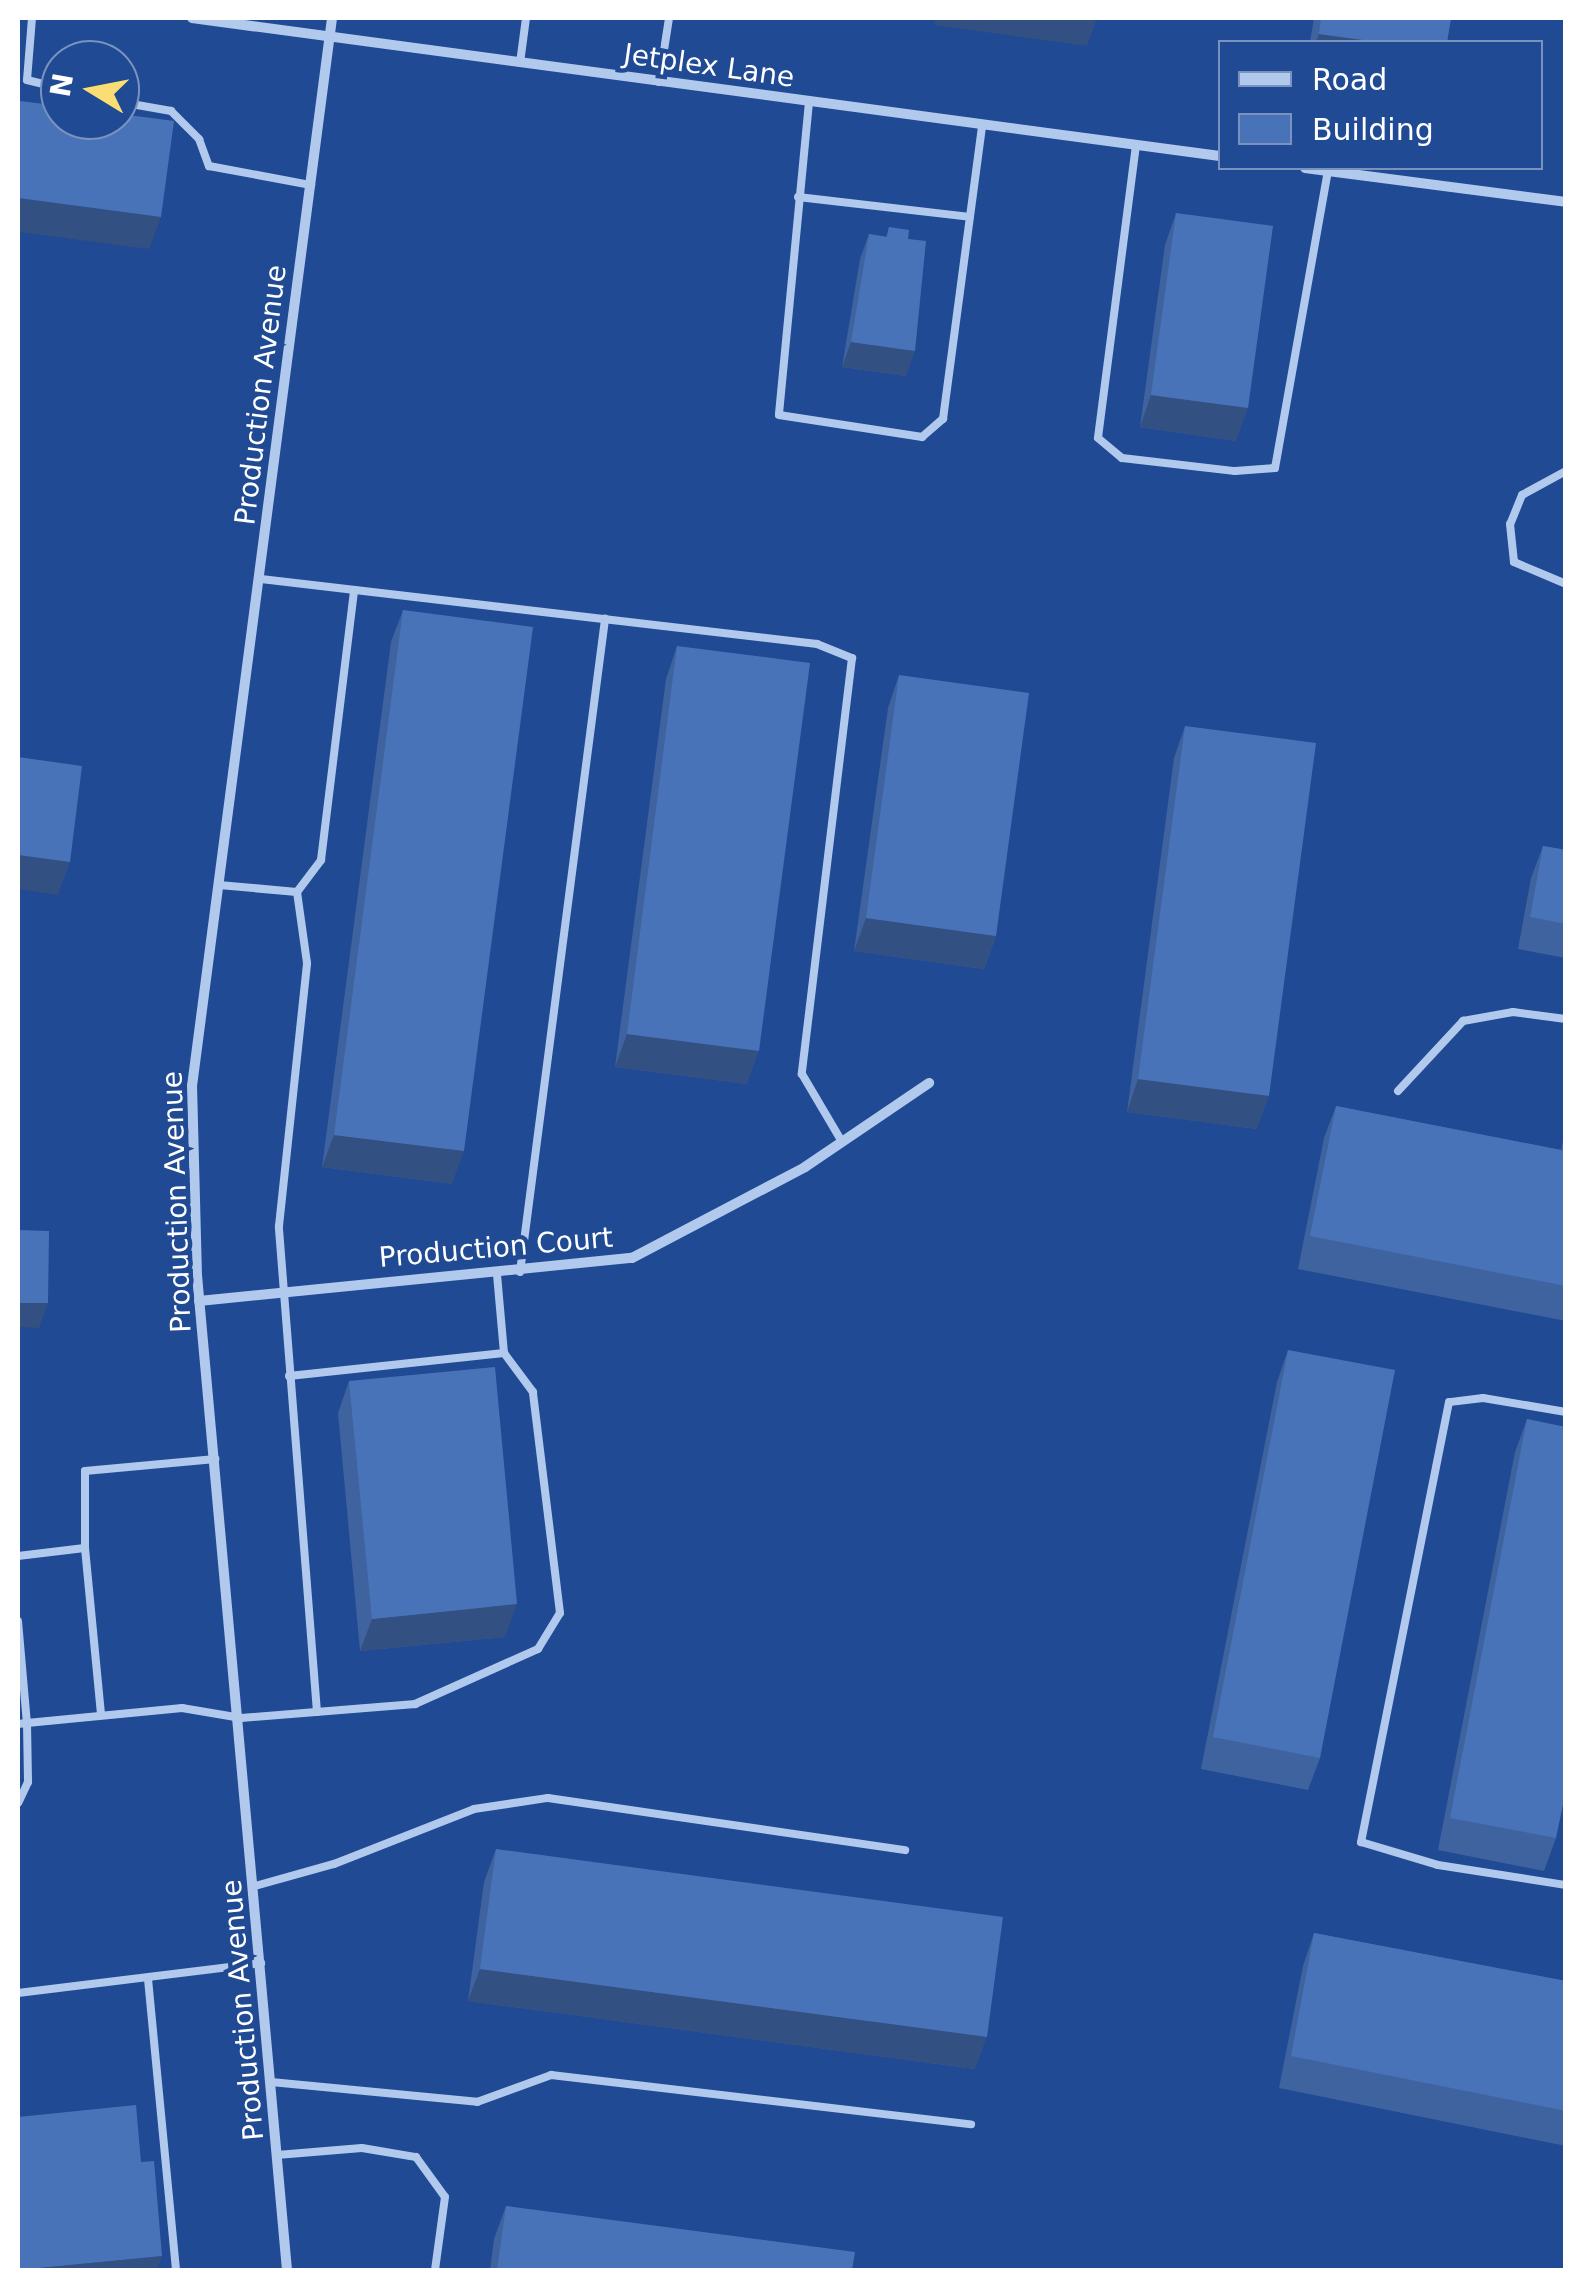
<!DOCTYPE html>
<html>
<head>
<meta charset="utf-8">
<style>
  body { margin:0 }
  #map { position:relative; width:1583px; height:2288px; overflow:hidden; background:#204a93; font-family:"DejaVu Sans",sans-serif }
  div>[style] { position:absolute }
  .service>* { height:8px; margin:-4px; padding:0 4px; transform-origin:4px; border-radius:4px; background:#b2c9ee }
  .minor>* { height:10px; margin:-5px; padding:0 5px; transform-origin:5px; border-radius:5px; background:#b2c9ee }
  .wall>* { inset:0; background:#3f639f }
  .shaded-wall>* { inset:0; background:#335082 }
  .building>* { inset:0; background:#4973b9 }
  span { translate:-50% -50%; white-space:nowrap; text-align:center; line-height:1.15; -webkit-text-stroke:9px #204a93; paint-order:stroke }
  .street-label { font-size:28px; color:#fff }
  .frame { position:absolute; inset:0; border:20px solid #fff; pointer-events:none }
  .legend { position:absolute; left:1218px; top:40px; width:325px; height:130px; box-sizing:border-box; background:#204a93; border:2px solid #7992be; margin:0; padding:12px 18px; list-style:none; font-size:30px; color:#fff }
  .legend li { display:flex; align-items:center; gap:20px; height:50px }
  .legend b { width:50px; border:2px solid #7992be }
  .north { position:absolute; left:40px; top:40px; width:100px; height:100px; box-sizing:border-box; background:#204a93; border:2px solid #7992be; border-radius:50%; rotate:280deg; font-size:28px; font-weight:700; line-height:40px; text-align:center; color:#fff }
  .north::after { content:''; display:block; margin:auto; width:35px; height:45px; background:#fbde73; clip-path:polygon(50% 0,100% 100%,50% 72%,0 100%) }
</style>
</head>
<body>
<div id="map">
  <div class="service">
    <i style="left:32px;top:18px;width:62px;rotate:94.6deg"></i>
    <i style="left:27px;top:80px;width:34px;rotate:14deg"></i>
    <i style="left:520px;top:63px;width:45px;rotate:-82.4deg"></i>
    <i style="left:659px;top:82px;width:65px;rotate:-81.1deg"></i>
    <i style="left:120px;top:102px;width:52px;rotate:10deg"></i>
    <i style="left:171px;top:111px;width:40px;rotate:45deg"></i>
    <i style="left:199px;top:139px;width:29px;rotate:70deg"></i>
    <i style="left:209px;top:166px;width:104px;rotate:10.6deg"></i>
    <i style="left:809px;top:102px;width:314px;rotate:95.5deg"></i>
    <i style="left:779px;top:415px;width:145px;rotate:8.7deg"></i>
    <i style="left:922px;top:437px;width:28px;rotate:-41deg"></i>
    <i style="left:943px;top:419px;width:297px;rotate:-82.4deg"></i>
    <i style="left:1136px;top:145px;width:295px;rotate:97.4deg"></i>
    <i style="left:1098px;top:438px;width:31px;rotate:40deg"></i>
    <i style="left:1122px;top:458px;width:114px;rotate:6.6deg"></i>
    <i style="left:1235px;top:471px;width:40px;rotate:-4.3deg"></i>
    <i style="left:1275px;top:468px;width:302px;rotate:-79.9deg"></i>
    <i style="left:798px;top:197px;width:173px;rotate:6.6deg"></i>
    <i style="left:1566px;top:471px;width:50px;rotate:151.4deg"></i>
    <i style="left:1522px;top:495px;width:31px;rotate:112deg"></i>
    <i style="left:1510px;top:524px;width:38px;rotate:84deg"></i>
    <i style="left:1514px;top:562px;width:56px;rotate:22.9deg"></i>
    <i style="left:261px;top:579px;width:560px;rotate:6.67deg"></i>
    <i style="left:817px;top:644px;width:38px;rotate:22deg"></i>
    <i style="left:852px;top:658px;width:419px;rotate:96.9deg"></i>
    <i style="left:802px;top:1074px;width:79px;rotate:59.5deg"></i>
    <i style="left:219px;top:885px;width:78px;rotate:5.1deg"></i>
    <i style="left:1398px;top:1091px;width:96px;rotate:-47.1deg"></i>
    <i style="left:1463px;top:1021px;width:51px;rotate:-10.2deg"></i>
    <i style="left:1513px;top:1012px;width:53px;rotate:7.5deg"></i>
    <i style="left:520px;top:1272px;width:659px;rotate:-82.58deg"></i>
    <i style="left:289px;top:1376px;width:216px;rotate:-6.1deg"></i>
    <i style="left:1566px;top:1412px;width:84px;rotate:-170.4deg"></i>
    <i style="left:1483px;top:1398px;width:34px;rotate:173deg"></i>
    <i style="left:1449px;top:1402px;width:449px;rotate:101.3deg"></i>
    <i style="left:1361px;top:1842px;width:80px;rotate:16.6deg"></i>
    <i style="left:1438px;top:1865px;width:130px;rotate:8.9deg"></i>
    <i style="left:85px;top:1548px;width:77px;rotate:-90deg"></i>
    <i style="left:85px;top:1471px;width:131px;rotate:-5.3deg"></i>
    <i style="left:18px;top:1556px;width:67px;rotate:-6.8deg"></i>
    <i style="left:85px;top:1548px;width:168px;rotate:84.5deg"></i>
    <i style="left:18px;top:1621px;width:102px;rotate:85deg"></i>
    <i style="left:27px;top:1723px;width:156px;rotate:-5.5deg"></i>
    <i style="left:182px;top:1708px;width:60px;rotate:9.6deg"></i>
    <i style="left:241px;top:1718px;width:175px;rotate:-4.6deg"></i>
    <i style="left:415px;top:1704px;width:135px;rotate:-24.1deg"></i>
    <i style="left:538px;top:1649px;width:42px;rotate:-58.6deg"></i>
    <i style="left:560px;top:1613px;width:223px;rotate:-97deg"></i>
    <i style="left:533px;top:1392px;width:49px;rotate:-126.6deg"></i>
    <i style="left:504px;top:1353px;width:79px;rotate:-95.1deg"></i>
    <i style="left:317px;top:1712px;width:487px;rotate:-94.5deg"></i>
    <i style="left:279px;top:1226px;width:264px;rotate:-83.9deg"></i>
    <i style="left:307px;top:963px;width:72px;rotate:-98deg"></i>
    <i style="left:297px;top:892px;width:40px;rotate:-53deg"></i>
    <i style="left:321px;top:860px;width:272px;rotate:-83deg"></i>
    <i style="left:18px;top:1724px;width:9px;rotate:-6deg"></i>
    <i style="left:27px;top:1723px;width:59px;rotate:89deg"></i>
    <i style="left:28px;top:1782px;width:23px;rotate:115deg"></i>
    <i style="left:255px;top:1886px;width:82px;rotate:-15.6deg"></i>
    <i style="left:334px;top:1864px;width:150px;rotate:-21.4deg"></i>
    <i style="left:474px;top:1809px;width:75px;rotate:-8.5deg"></i>
    <i style="left:548px;top:1798px;width:361px;rotate:8.3deg"></i>
    <i style="left:148px;top:1979px;width:292px;rotate:84.5deg"></i>
    <i style="left:18px;top:1993px;width:245px;rotate:-7deg"></i>
    <i style="left:271px;top:2082px;width:207px;rotate:5.5deg"></i>
    <i style="left:477px;top:2102px;width:79px;rotate:-20deg"></i>
    <i style="left:551px;top:2075px;width:423px;rotate:6.7deg"></i>
    <i style="left:277px;top:2155px;width:85px;rotate:-4.7deg"></i>
    <i style="left:362px;top:2148px;width:55px;rotate:9.5deg"></i>
    <i style="left:416px;top:2157px;width:49px;rotate:54.1deg"></i>
    <i style="left:445px;top:2197px;width:74px;rotate:97.8deg"></i>
  </div>
  <div class="minor">
    <i style="left:192px;top:18px;width:1037px;rotate:7.65deg"></i>
    <i style="left:1305px;top:168px;width:263px;rotate:7.4deg"></i>
    <i style="left:199px;top:1301px;width:435px;rotate:-5.7deg"></i>
    <i style="left:632px;top:1258px;width:195px;rotate:-27.7deg"></i>
    <i style="left:805px;top:1167px;width:150px;rotate:-34.1deg"></i>
    <i style="left:287px;top:2270px;width:998px;rotate:-95.17deg"></i>
    <i style="left:197px;top:1276px;width:190px;rotate:-91.5deg"></i>
    <i style="left:192px;top:1086px;width:1077px;rotate:-82.53deg"></i>
  </div>
  <div class="wall">
    <i style="clip-path:polygon(1314px 18px,1451px 18px,1447px 42px,1310px 42px)"></i>
    <i style="clip-path:polygon(1176px 213px,1236px 441px,1140px 427px,1165px 245px)"></i>
    <i style="clip-path:polygon(889px 227px,908px 239px,906px 376px,842px 367px,860px 259px,869px 234px,886px 237px)"></i>
    <i style="clip-path:polygon(403px 610px,452px 1184px,322px 1167px,391px 642px)"></i>
    <i style="clip-path:polygon(677px 646px,747px 1084px,615px 1067px,666px 679px)"></i>
    <i style="clip-path:polygon(899px 675px,996px 936px,984px 969px,854px 951px,888px 708px)"></i>
    <i style="clip-path:polygon(1185px 726px,1257px 1129px,1127px 1112px,1174px 758px)"></i>
    <i style="clip-path:polygon(1543px 846px,1566px 850px,1566px 958px,1518px 949px,1531px 878px)"></i>
    <i style="clip-path:polygon(1336px 1106px,1561px 1150px,1566px 1125px,1566px 1321px,1298px 1269px,1324px 1138px)"></i>
    <i style="clip-path:polygon(1288px 1350px,1320px 1758px,1308px 1790px,1201px 1769px,1277px 1382px)"></i>
    <i style="clip-path:polygon(349px 1381px,505px 1637px,360px 1651px,338px 1413px)"></i>
    <i style="clip-path:polygon(1527px 1419px,1556px 1838px,1544px 1871px,1438px 1850px,1515px 1452px)"></i>
    <i style="clip-path:polygon(496px 1849px,975px 2069px,468px 2001px,484px 1882px)"></i>
    <i style="clip-path:polygon(1314px 1933px,1566px 1981px,1566px 2146px,1279px 2088px,1303px 1966px)"></i>
    <i style="clip-path:polygon(506px 2206px,852px 2270px,490px 2270px,494px 2239px)"></i>
  </div>
  <div class="shaded-wall">
    <i style="clip-path:polygon(936px 18px,1097px 18px,1087px 46px,934px 25px)"></i>
    <i style="clip-path:polygon(1319px 34px,1378px 42px,1316px 42px)"></i>
    <i style="clip-path:polygon(18px 198px,161px 217px,149px 249px,18px 232px)"></i>
    <i style="clip-path:polygon(851px 342px,915px 351px,906px 376px,842px 367px)"></i>
    <i style="clip-path:polygon(1151px 395px,1248px 408px,1236px 441px,1140px 427px)"></i>
    <i style="clip-path:polygon(18px 855px,70px 862px,58px 895px,18px 889px)"></i>
    <i style="clip-path:polygon(866px 918px,996px 936px,984px 969px,854px 951px)"></i>
    <i style="clip-path:polygon(627px 1034px,759px 1051px,747px 1084px,615px 1067px)"></i>
    <i style="clip-path:polygon(1138px 1079px,1269px 1096px,1257px 1129px,1127px 1112px)"></i>
    <i style="clip-path:polygon(334px 1135px,464px 1151px,452px 1184px,322px 1167px)"></i>
    <i style="clip-path:polygon(18px 1303px,48px 1303px,39px 1328px,18px 1327px)"></i>
    <i style="clip-path:polygon(517px 1604px,505px 1637px,360px 1651px,372px 1619px)"></i>
    <i style="clip-path:polygon(480px 1969px,987px 2037px,975px 2069px,468px 2001px)"></i>
    <i style="clip-path:polygon(162px 2256px,157px 2270px,18px 2270px)"></i>
  </div>
  <div class="building">
    <i style="clip-path:polygon(1321px 18px,1451px 18px,1447px 42px,1378px 42px,1319px 34px)"></i>
    <i style="clip-path:polygon(20px 101px,60px 106px,60px 120px,120px 120px,120px 114px,174px 121px,161px 217px,18px 198px,18px 119px)"></i>
    <i style="clip-path:polygon(1176px 213px,1273px 226px,1248px 408px,1151px 395px)"></i>
    <i style="clip-path:polygon(889px 227px,909px 230px,908px 239px,926px 241px,915px 351px,851px 342px,869px 234px,887px 237px)"></i>
    <i style="clip-path:polygon(403px 610px,533px 627px,464px 1151px,334px 1135px)"></i>
    <i style="clip-path:polygon(677px 646px,810px 663px,759px 1051px,627px 1034px)"></i>
    <i style="clip-path:polygon(899px 675px,1029px 693px,996px 936px,866px 918px)"></i>
    <i style="clip-path:polygon(1185px 726px,1316px 743px,1269px 1096px,1138px 1079px)"></i>
    <i style="clip-path:polygon(18px 757px,82px 766px,70px 862px,18px 855px)"></i>
    <i style="clip-path:polygon(1543px 846px,1566px 850px,1566px 924px,1530px 917px)"></i>
    <i style="clip-path:polygon(1336px 1106px,1566px 1151px,1566px 1286px,1310px 1236px)"></i>
    <i style="clip-path:polygon(18px 1230px,49px 1231px,48px 1303px,18px 1303px)"></i>
    <i style="clip-path:polygon(1288px 1350px,1395px 1370px,1320px 1758px,1213px 1737px)"></i>
    <i style="clip-path:polygon(495px 1367px,517px 1604px,372px 1619px,349px 1381px)"></i>
    <i style="clip-path:polygon(1527px 1419px,1566px 1427px,1566px 1790px,1556px 1838px,1450px 1818px)"></i>
    <i style="clip-path:polygon(496px 1849px,1003px 1917px,987px 2037px,480px 1969px)"></i>
    <i style="clip-path:polygon(1314px 1933px,1566px 1981px,1566px 2111px,1291px 2056px)"></i>
    <i style="clip-path:polygon(136px 2105px,141px 2162px,154px 2161px,162px 2256px,18px 2270px,18px 2117px)"></i>
    <i style="clip-path:polygon(506px 2206px,855px 2252px,852px 2270px,497px 2270px)"></i>
  </div>
  <div class="street-label">
    <span style="left:709px;top:66px;rotate:8deg">Jetplex Lane</span>
    <span style="left:261px;top:395px;rotate:-83deg">Production Avenue</span>
    <span style="left:177px;top:1202px;rotate:-92deg">Production Avenue</span>
    <span style="left:496px;top:1248px;rotate:-5deg">Production Court</span>
    <span style="left:243px;top:2010px;rotate:-95deg">Production Avenue</span>
  </div>
  <div class="frame"></div>
  <ul class="legend">
  <li><b style="height:12px;background:#b2c9ee"></b>Road</li>
  <li><b style="height:28px;background:#4973b9"></b>Building</li>
  </ul>
  <div class="north">N</div>
</div>
</body>
</html>
